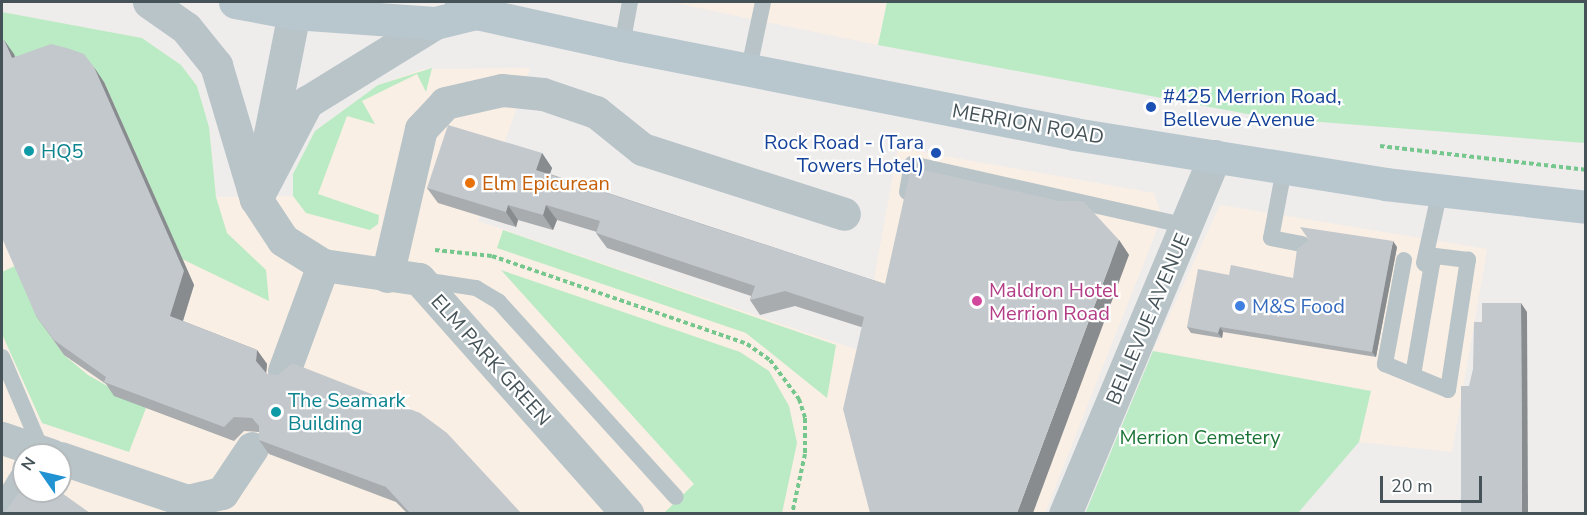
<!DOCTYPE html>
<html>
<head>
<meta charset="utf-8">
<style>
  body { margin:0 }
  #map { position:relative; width:1587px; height:515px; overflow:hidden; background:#efecec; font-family:"Nunito Sans",sans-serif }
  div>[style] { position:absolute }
  .commercial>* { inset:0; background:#faefe4 }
  .green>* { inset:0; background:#bbebc4 }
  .path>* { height:4px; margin-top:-2px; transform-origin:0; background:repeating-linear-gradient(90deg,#75c78e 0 4.5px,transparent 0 7.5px) }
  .lane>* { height:16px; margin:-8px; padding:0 8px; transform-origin:8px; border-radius:8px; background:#b8c4c8 }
  .street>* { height:33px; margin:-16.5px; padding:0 16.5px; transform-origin:16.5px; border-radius:16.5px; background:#b8c4c8 }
  .secondary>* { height:33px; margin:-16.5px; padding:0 16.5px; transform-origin:16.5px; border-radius:16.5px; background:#b8c7cd }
  .wall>* { inset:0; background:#a8acaf }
  .shaded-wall>* { inset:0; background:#888c8f }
  .building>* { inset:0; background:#c3c8cc }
  .dots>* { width:16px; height:16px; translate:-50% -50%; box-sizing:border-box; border:3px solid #fff; border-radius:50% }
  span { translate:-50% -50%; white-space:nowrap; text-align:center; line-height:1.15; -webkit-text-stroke:4.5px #fff; paint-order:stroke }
  .transit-label { font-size:20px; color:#164399 }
  .left { translate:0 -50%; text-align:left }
  .right { translate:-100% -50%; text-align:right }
  .street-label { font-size:20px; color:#455358 }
  .culture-label { font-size:20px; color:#0d838f }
  .food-label { font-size:20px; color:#c56008 }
  .hotel-label { font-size:20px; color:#b23c85 }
  .shop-label { font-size:20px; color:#366cbe }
  .park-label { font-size:20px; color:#1b7435 }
  .frame { position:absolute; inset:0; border:3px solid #455358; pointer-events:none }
  .north { position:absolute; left:12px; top:443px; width:60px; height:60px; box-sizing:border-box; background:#fff; border:2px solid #b5babc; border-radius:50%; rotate:304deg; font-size:16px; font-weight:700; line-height:24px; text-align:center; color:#455358 }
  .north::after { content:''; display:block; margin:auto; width:21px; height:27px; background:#2293d2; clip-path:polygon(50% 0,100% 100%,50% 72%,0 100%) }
  .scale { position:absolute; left:1380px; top:476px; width:102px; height:27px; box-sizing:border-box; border:3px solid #455358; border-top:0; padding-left:8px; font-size:18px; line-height:21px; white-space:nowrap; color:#455358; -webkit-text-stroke:4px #fff; paint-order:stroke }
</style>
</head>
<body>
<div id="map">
  <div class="commercial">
    <i style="clip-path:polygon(670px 2px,887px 2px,878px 45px)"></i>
    <i style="clip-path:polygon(evenodd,2px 12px,142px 38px,181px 65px,197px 86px,209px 127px,216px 197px,293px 196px,293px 174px,315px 131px,378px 85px,423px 69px,530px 68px,478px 221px,861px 351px,898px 148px,1154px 193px,1162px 217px,1045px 513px,2px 513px,2px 12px,24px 455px,60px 455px,60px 491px,24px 491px,24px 455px)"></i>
    <i style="clip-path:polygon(1220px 205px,1487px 249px,1452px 452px,1359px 442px,1371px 391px,1153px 351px)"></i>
  </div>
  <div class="green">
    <i style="clip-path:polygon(887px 2px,1585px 2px,1585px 143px,1269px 118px,878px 45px)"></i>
    <i style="clip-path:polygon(2px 12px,142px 38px,181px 65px,197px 86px,209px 127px,216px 197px,227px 233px,266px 270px,269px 301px,182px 259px,104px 82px,94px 69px,2px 59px)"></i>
    <i style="clip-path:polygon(432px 68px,426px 92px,417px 74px,362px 101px,375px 124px,347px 116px,318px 194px,379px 215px,378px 224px,370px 230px,306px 213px,293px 196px,293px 174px,315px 131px,378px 85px)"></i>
    <i style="clip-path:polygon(503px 230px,836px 345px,827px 398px,746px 333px,497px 248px)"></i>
    <i style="clip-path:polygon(17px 265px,46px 330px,64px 355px,88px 375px,146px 408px,129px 452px,42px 423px,2px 334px,2px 272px)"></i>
    <i style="clip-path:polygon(501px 270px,740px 352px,769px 371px,789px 406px,797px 443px,782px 513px,664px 513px,694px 484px)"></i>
    <i style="clip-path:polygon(1153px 351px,1371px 391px,1359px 442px,1298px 513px,1085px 514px)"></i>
  </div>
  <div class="path">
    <i style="left:1380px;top:146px;width:207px;rotate:6.6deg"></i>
    <i style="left:435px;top:250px;width:57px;rotate:6deg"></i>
    <i style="left:492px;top:256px;width:270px;rotate:19deg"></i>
    <i style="left:747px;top:344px;width:28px;rotate:35deg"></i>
    <i style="left:770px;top:360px;width:49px;rotate:53.4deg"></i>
    <i style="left:799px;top:399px;width:20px;rotate:72deg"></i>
    <i style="left:805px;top:418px;width:36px;rotate:90deg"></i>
    <i style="left:805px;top:454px;width:61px;rotate:102.2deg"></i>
  </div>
  <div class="lane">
    <i style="left:622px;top:45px;width:44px;rotate:-79.5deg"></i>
    <i style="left:749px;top:68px;width:67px;rotate:-78deg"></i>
    <i style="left:1285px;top:164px;width:75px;rotate:100.7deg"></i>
    <i style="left:1271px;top:238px;width:32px;rotate:11deg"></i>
    <i style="left:907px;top:192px;width:28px;rotate:-80deg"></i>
    <i style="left:912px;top:164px;width:282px;rotate:12.7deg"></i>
    <i style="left:1404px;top:260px;width:106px;rotate:100.4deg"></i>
    <i style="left:1385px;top:364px;width:68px;rotate:22.4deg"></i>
    <i style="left:1448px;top:390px;width:132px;rotate:-81.3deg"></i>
    <i style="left:1468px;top:260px;width:41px;rotate:-173deg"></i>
    <i style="left:1424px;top:263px;width:75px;rotate:-77.6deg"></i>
    <i style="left:423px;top:280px;width:54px;rotate:8.6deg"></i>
    <i style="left:476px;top:288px;width:27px;rotate:31deg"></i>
    <i style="left:499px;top:302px;width:263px;rotate:47.8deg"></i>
    <i style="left:2px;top:357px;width:102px;rotate:66.9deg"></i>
    <i style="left:1413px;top:375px;width:113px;rotate:-80.3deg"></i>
    <i style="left:1432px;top:264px;width:7px;rotate:180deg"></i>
  </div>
  <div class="street">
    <i style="left:149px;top:2px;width:45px;rotate:35.1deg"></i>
    <i style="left:186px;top:28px;width:48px;rotate:51deg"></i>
    <i style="left:216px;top:65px;width:140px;rotate:73.4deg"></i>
    <i style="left:256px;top:199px;width:49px;rotate:56.6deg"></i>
    <i style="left:283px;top:240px;width:47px;rotate:32deg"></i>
    <i style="left:323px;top:265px;width:97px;rotate:8.3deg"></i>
    <i style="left:419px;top:279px;width:314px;rotate:48.4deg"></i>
    <i style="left:265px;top:159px;width:149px;rotate:-78.8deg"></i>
    <i style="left:256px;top:199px;width:110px;rotate:-62.3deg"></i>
    <i style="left:307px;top:102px;width:150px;rotate:-31.7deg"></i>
    <i style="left:387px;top:276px;width:151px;rotate:-77deg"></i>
    <i style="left:421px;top:129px;width:35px;rotate:-47deg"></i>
    <i style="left:445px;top:103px;width:58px;rotate:-12.8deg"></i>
    <i style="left:502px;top:90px;width:41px;rotate:5.6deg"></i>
    <i style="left:543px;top:94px;width:56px;rotate:18.8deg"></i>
    <i style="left:596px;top:112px;width:59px;rotate:38.8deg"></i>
    <i style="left:642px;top:149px;width:212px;rotate:17.8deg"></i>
    <i style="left:284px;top:371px;width:113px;rotate:-69.8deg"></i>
    <i style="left:2px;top:438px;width:52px;rotate:19.1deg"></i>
    <i style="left:60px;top:458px;width:134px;rotate:18.7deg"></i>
    <i style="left:187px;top:501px;width:36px;rotate:-13deg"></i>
    <i style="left:222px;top:493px;width:54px;rotate:-56.3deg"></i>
    <i style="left:4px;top:514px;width:39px;rotate:-59deg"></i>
    <i style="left:1065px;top:514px;width:388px;rotate:-67.3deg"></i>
  </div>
  <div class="secondary">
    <i style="left:235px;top:2px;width:60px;rotate:10.6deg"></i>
    <i style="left:294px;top:13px;width:141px;rotate:4.1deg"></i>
    <i style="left:435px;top:23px;width:42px;rotate:-13.7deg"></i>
    <i style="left:461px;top:2px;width:19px;rotate:36deg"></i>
    <i style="left:476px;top:13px;width:149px;rotate:12.4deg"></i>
    <i style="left:622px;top:45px;width:461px;rotate:11.1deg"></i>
    <i style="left:1074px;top:134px;width:315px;rotate:9.1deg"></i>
    <i style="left:1385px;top:184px;width:202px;rotate:6.5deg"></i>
  </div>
  <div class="wall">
    <i style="clip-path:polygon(4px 40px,15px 57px,104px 82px,194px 285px,183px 321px,257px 350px,267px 364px,266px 373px,267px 374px,521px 513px,407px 513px,396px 502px,269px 454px,259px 440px,259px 432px,244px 431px,234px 441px,114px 396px,106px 384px,64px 355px,36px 316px)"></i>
    <i style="clip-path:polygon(542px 153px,552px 168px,550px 174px,885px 284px,1119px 240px,1129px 255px,861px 327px,795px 306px,760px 315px,750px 300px,751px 296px,607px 248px,596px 233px,597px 232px,557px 220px,553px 230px,518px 220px,516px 227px,438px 203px,427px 188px)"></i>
    <i style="clip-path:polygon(1397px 247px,1376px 357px,1223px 332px,1222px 338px,1191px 333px,1187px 327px,1229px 275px,1293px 278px)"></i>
  </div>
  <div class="shaded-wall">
    <i style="clip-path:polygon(4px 40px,14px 54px,22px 73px,12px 58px)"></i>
    <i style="clip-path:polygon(94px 67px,104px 82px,194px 285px,180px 330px,170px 316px)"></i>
    <i style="clip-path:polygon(542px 153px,552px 168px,546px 185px,536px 170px)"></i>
    <i style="clip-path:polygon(508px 205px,518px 220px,516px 227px,506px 212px)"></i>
    <i style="clip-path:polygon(546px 205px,557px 220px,553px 230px,543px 215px)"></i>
    <i style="clip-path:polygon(1119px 240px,1129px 255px,1033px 513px,1017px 513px)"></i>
    <i style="clip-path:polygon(1393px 241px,1397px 247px,1376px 357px,1372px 352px)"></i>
    <i style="clip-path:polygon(1521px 303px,1527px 312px,1528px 513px,1522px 513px)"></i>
    <i style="clip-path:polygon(1220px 327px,1223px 332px,1222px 338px,1218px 333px)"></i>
    <i style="clip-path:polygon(257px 350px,267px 364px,266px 375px,256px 361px)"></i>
  </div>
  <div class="building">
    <i style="clip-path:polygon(4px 40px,12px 58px,51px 44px,67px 48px,84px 54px,94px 67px,184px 271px,170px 316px,257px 350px,256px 361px,267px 374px,278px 375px,292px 363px,420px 413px,447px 433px,521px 513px,410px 513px,386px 487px,259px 440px,259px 426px,252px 418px,234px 417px,224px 427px,104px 382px,106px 377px,54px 340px,36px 316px,2px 238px,2px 41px)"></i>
    <i style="clip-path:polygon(448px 125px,542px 153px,536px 170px,885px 284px,911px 167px,1059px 201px,1083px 201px,1119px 240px,1017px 513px,870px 513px,843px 409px,864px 317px,785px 291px,750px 300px,755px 286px,596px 233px,600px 221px,546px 205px,543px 215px,508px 205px,506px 212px,427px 188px)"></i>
    <i style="clip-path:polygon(1300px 227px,1393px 241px,1372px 352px,1220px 327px,1218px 333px,1187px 327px,1198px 269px,1229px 275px,1231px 265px,1293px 278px,1297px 249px,1309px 240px)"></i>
    <i style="clip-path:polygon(1482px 303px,1521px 303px,1522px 513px,1461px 513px,1461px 386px,1469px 386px,1473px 369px,1474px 322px,1482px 322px)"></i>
    <i style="clip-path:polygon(24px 486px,24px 491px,59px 491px,90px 513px,4px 513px)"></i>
  </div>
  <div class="dots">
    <i style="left:1151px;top:107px;background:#1a4fb4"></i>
    <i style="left:29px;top:151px;background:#0f9aa8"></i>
    <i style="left:936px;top:153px;background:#1a4fb4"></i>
    <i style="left:470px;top:183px;background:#e8710a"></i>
    <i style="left:977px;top:301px;background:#d1479c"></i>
    <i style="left:1240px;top:306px;background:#3f7fe0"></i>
    <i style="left:276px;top:412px;background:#0f9aa8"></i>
  </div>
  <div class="transit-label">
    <span class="left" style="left:1163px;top:108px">#425 Merrion Road,<br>Bellevue Avenue</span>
    <span class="right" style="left:924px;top:154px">Rock Road - (Tara<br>Towers Hotel)</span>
  </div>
  <div class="street-label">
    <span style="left:1028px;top:124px;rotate:10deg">MERRION ROAD</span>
    <span style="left:1148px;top:319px;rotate:-67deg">BELLEVUE AVENUE</span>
    <span style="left:491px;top:360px;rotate:48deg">ELM PARK GREEN</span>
  </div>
  <div class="culture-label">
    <span class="left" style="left:41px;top:151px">HQ5</span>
    <span class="left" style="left:288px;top:412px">The Seamark<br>Building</span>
  </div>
  <div class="food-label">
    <span class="left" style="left:482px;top:183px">Elm Epicurean</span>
  </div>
  <div class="hotel-label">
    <span class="left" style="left:989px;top:302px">Maldron Hotel<br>Merrion Road</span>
  </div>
  <div class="shop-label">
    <span class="left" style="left:1252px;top:306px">M&amp;S Food</span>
  </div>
  <div class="park-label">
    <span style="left:1200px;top:437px">Merrion Cemetery</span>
  </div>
  <div class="frame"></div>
  <div class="north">N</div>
  <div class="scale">20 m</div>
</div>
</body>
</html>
